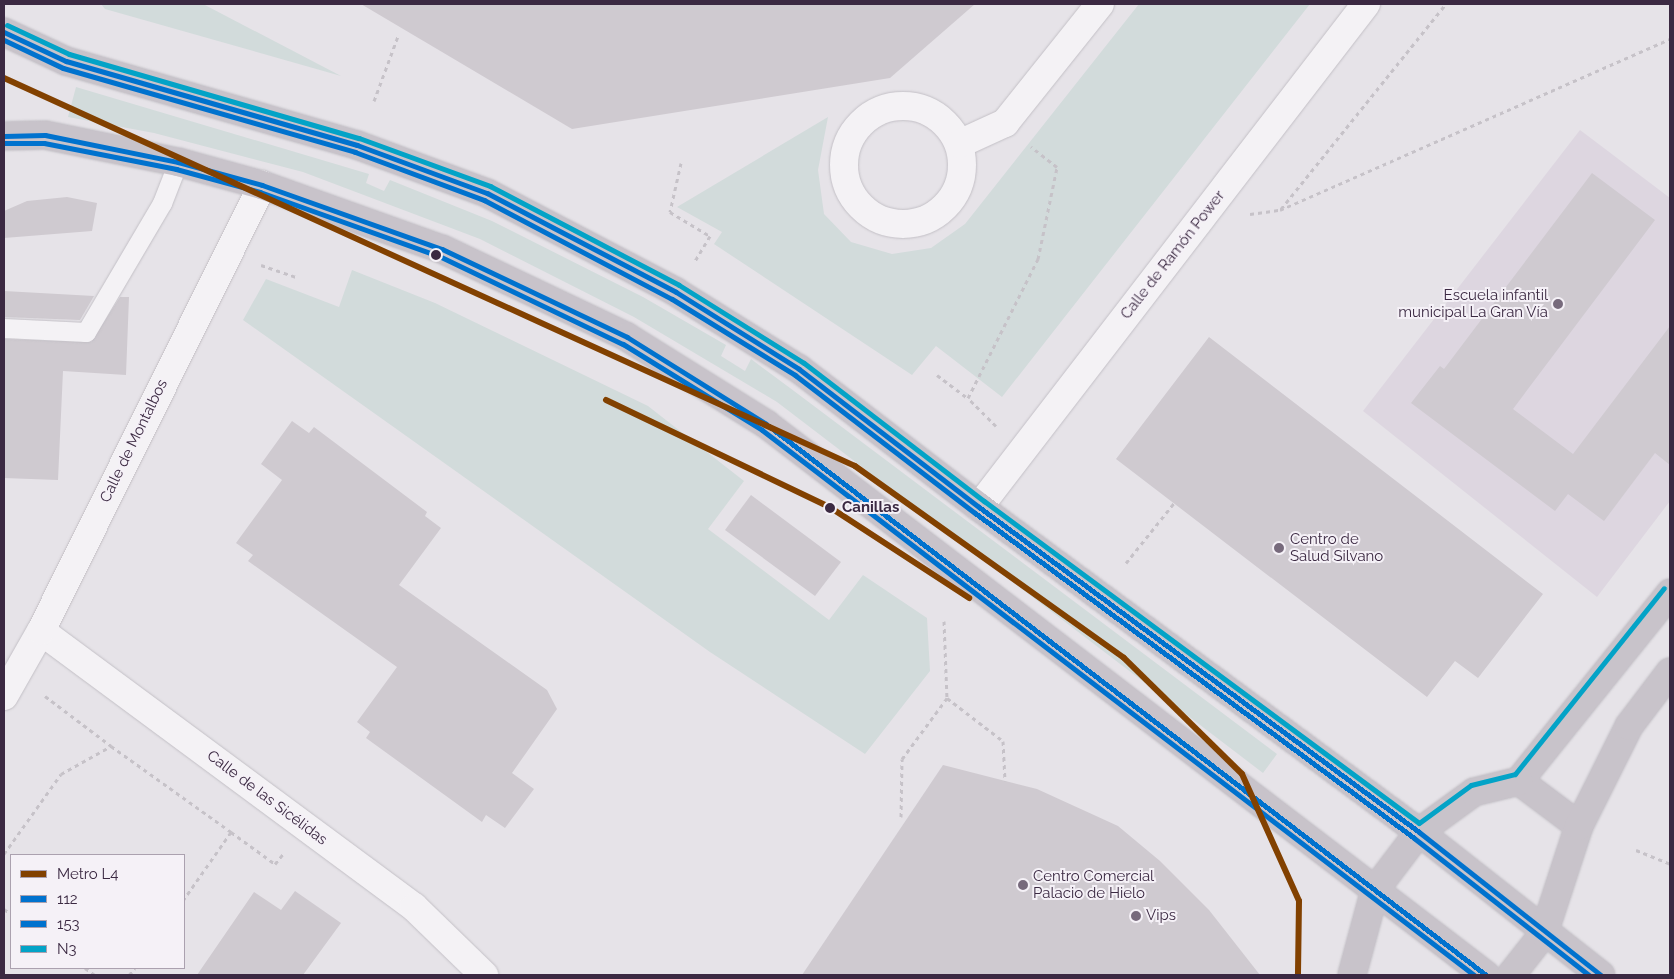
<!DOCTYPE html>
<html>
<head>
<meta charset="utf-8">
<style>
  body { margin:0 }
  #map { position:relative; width:1674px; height:979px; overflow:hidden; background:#e6e3e8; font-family:Raleway,sans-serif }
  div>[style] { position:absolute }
  .built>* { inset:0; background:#ddd6e0 }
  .green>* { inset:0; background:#d2dbdb }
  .building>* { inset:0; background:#cfcad0 }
  .path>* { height:3px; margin-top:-1.5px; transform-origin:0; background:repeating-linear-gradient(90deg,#c6c2c8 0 4px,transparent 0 8px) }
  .roads { filter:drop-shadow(0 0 1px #c3c0c6) drop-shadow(0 0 1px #c3c0c6) }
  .lane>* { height:19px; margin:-9.5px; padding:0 9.5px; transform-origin:9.5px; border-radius:9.5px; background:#f4f2f5 }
  .street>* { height:28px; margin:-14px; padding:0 14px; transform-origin:14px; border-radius:14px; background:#f4f2f5 }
  .street>.ring { margin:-14px; padding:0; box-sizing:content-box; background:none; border:28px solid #f4f2f5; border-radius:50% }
  .secondary>* { height:28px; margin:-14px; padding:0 14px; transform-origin:14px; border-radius:14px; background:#c8c3ca }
  .bus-1>* { height:5px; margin:-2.5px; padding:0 2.5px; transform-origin:2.5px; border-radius:2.5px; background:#0072ce }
  .bus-2>* { height:5px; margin:-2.5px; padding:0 2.5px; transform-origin:2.5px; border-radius:2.5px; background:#0072ce }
  .bus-3>* { height:5px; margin:-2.5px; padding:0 2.5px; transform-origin:2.5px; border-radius:2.5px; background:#03a3c7 }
  .metro-1>* { height:6px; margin:-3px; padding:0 3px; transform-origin:3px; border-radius:3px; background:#824100 }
  .dots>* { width:14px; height:14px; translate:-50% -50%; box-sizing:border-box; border:2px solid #f5f1f7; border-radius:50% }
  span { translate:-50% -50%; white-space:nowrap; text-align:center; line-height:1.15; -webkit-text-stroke:4px #f5f1f7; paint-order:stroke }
  .street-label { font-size:15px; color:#3b2942 }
  .poi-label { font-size:15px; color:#3b2942 }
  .right { translate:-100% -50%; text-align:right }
  .left { translate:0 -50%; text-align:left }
  .stop-label { font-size:15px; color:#3b2942; font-weight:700 }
  .frame { position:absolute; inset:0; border:5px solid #3b2942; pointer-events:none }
  .legend { position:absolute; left:10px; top:854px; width:175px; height:115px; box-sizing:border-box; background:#f5f1f7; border:1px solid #aba1af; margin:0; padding:6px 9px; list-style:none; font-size:15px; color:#3b2942 }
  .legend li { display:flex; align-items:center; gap:10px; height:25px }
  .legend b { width:25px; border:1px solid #aba1af }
</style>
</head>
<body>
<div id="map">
  <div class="built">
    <i style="clip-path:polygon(1580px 130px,1670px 198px,1670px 501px,1597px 597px,1363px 411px)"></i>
  </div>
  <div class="green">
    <i style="clip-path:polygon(101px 4px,203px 4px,341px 76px,105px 9px)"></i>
    <i style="clip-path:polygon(1139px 4px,1310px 4px,1002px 397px,936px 346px,912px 375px,714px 244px,722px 232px,677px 207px,828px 117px,818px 170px,824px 214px,851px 242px,892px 254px,931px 248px,965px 224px)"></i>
    <i style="clip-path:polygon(76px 87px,369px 174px,366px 183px,384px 191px,390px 180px,492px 221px,643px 297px,726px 345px,721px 356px,745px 371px,751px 359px,790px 388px,1277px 754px,1263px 773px,777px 402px,634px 317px,480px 239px,303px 172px,154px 133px,68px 117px)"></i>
    <i style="clip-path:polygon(352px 270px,435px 303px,648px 406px,744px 481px,708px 529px,829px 620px,863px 575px,927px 618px,930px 671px,865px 754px,710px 652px,243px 320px,266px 279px,339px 307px)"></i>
  </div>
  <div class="building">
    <i style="clip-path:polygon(361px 4px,975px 4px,890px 78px,572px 129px)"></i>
    <i style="clip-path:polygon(1592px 173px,1655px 220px,1513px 409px,1573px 454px,1670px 326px,1670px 465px,1655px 453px,1604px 521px,1568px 494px,1555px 511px,1411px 403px,1440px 366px,1444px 369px)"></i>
    <i style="clip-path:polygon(67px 197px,97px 203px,92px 231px,4px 238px,4px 211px,27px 201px)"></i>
    <i style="clip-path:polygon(4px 291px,94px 296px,80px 320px,4px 317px)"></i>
    <i style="clip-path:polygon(120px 297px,129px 297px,126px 375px,63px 371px,58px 480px,4px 478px,4px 339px,91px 342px)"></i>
    <i style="clip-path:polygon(1209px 337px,1543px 594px,1478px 678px,1455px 661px,1427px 697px,1116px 459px)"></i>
    <i style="clip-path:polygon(292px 421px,309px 433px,314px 427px,427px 512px,425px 516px,441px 528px,399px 585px,547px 690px,557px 709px,512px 773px,534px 789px,505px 828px,486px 815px,482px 822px,366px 738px,370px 732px,357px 722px,397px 667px,248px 561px,253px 555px,236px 543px,282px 480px,261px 464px)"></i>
    <i style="clip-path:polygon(751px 495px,841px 562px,815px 596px,725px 530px)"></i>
    <i style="clip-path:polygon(943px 765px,1037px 789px,1118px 826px,1160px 861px,1209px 910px,1260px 975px,802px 975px)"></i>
    <i style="clip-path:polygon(295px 891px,341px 923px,303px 975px,197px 975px,254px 892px,281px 910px)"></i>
  </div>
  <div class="path">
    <i style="left:374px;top:101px;width:69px;rotate:-69.7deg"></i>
    <i style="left:681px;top:163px;width:50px;rotate:102.7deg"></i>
    <i style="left:670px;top:212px;width:47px;rotate:31deg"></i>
    <i style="left:710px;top:236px;width:29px;rotate:121deg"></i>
    <i style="left:1281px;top:209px;width:263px;rotate:-51.2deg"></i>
    <i style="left:1250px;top:214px;width:30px;rotate:-8deg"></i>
    <i style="left:1280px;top:210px;width:426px;rotate:-23.7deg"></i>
    <i style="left:261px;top:265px;width:39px;rotate:19deg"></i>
    <i style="left:937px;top:375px;width:39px;rotate:37deg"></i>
    <i style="left:996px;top:426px;width:40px;rotate:-135deg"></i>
    <i style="left:968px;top:398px;width:156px;rotate:-63.3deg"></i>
    <i style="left:1038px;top:259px;width:94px;rotate:-78.3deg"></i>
    <i style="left:1057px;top:167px;width:33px;rotate:-142deg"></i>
    <i style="left:1126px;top:563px;width:77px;rotate:-51.3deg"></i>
    <i style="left:944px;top:621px;width:77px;rotate:87.8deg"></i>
    <i style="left:947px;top:698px;width:71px;rotate:37.5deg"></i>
    <i style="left:1003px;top:741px;width:40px;rotate:87.1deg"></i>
    <i style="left:45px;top:696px;width:83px;rotate:37.1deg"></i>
    <i style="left:901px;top:817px;width:58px;rotate:-89deg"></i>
    <i style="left:902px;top:759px;width:76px;rotate:-53.6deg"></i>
    <i style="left:231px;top:832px;width:54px;rotate:36deg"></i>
    <i style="left:275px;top:864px;width:13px;rotate:-51deg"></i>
    <i style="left:1636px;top:850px;width:37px;rotate:22deg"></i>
    <i style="left:4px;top:854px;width:98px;rotate:-54.5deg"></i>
    <i style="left:61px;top:774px;width:57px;rotate:-29.2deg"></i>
    <i style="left:111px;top:746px;width:148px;rotate:35.6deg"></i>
    <i style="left:231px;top:832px;width:82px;rotate:125deg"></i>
    <i style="left:4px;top:909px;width:9px;rotate:36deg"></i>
    <i style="left:85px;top:968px;width:12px;rotate:35deg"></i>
    <i style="left:129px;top:975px;width:9px;rotate:-49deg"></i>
  </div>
  <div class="roads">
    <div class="lane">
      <i style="left:4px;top:328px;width:82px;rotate:2.8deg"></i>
      <i style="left:86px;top:332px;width:150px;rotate:-59.5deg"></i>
      <i style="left:162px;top:203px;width:44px;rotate:-68.7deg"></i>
    </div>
    <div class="street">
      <i class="ring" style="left:844px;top:106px;width:90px;height:90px"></i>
      <i style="left:959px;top:144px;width:51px;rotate:-24.5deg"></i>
      <i style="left:1005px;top:123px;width:152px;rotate:-51.4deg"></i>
      <i style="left:979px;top:507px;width:635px;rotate:-52.43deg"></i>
      <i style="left:41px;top:631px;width:464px;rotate:36.5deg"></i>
      <i style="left:414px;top:907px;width:98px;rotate:44.2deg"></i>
      <i style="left:4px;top:696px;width:75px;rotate:-60.4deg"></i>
      <i style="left:41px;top:631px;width:498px;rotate:-63.6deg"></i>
    </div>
    <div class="secondary">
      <i style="left:4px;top:32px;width:68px;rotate:25.1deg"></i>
      <i style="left:66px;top:61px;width:303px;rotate:16.1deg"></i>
      <i style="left:357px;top:145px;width:139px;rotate:20.3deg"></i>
      <i style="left:487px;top:193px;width:213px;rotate:27.6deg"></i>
      <i style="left:676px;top:292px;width:145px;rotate:32deg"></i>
      <i style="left:799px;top:369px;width:227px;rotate:37.5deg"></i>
      <i style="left:979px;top:507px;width:547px;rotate:36.45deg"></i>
      <i style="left:1419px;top:832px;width:231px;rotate:38.2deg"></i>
      <i style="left:4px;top:136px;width:41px;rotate:-1.4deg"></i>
      <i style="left:45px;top:135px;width:136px;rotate:11.5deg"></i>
      <i style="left:178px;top:162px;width:87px;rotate:15.3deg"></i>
      <i style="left:262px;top:185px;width:191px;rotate:19.6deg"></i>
      <i style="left:442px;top:249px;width:205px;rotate:25.4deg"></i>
      <i style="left:627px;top:337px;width:164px;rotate:32deg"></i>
      <i style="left:766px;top:424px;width:907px;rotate:37.43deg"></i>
      <i style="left:1519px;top:781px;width:241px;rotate:-51.2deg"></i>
      <i style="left:1519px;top:781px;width:75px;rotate:36.9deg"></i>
      <i style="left:1352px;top:975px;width:88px;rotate:-74.9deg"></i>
      <i style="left:1375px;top:890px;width:73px;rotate:-52.8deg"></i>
      <i style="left:1419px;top:832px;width:68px;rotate:-36deg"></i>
      <i style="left:1474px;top:792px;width:46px;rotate:-13.7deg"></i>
      <i style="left:1511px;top:975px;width:53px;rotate:-51.8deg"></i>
      <i style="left:1544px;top:933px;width:113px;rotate:-71.9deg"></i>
      <i style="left:1579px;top:826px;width:112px;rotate:-63.4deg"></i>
      <i style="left:1629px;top:726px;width:68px;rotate:-52.8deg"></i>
    </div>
  </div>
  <div class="bus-1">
    <i style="left:4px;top:32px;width:68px;rotate:25.1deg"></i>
    <i style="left:66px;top:61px;width:303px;rotate:16.1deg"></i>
    <i style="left:357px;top:145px;width:139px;rotate:20.3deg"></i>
    <i style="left:487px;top:193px;width:213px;rotate:27.6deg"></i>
    <i style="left:676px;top:292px;width:145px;rotate:32deg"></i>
    <i style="left:799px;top:369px;width:227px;rotate:37.5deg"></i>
    <i style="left:979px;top:507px;width:547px;rotate:36.45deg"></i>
    <i style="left:1419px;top:832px;width:231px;rotate:38.2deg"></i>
    <i style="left:4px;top:136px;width:41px;rotate:-1.4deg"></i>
    <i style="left:45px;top:135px;width:136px;rotate:11.5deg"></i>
    <i style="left:178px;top:162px;width:87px;rotate:15.3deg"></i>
    <i style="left:262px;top:185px;width:191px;rotate:19.6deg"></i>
    <i style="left:442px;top:249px;width:205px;rotate:25.4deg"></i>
    <i style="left:627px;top:337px;width:164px;rotate:32deg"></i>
    <i style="left:766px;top:424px;width:907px;rotate:37.43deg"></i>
  </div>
  <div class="bus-2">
    <i style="left:4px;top:40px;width:65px;rotate:25.4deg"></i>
    <i style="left:63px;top:68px;width:304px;rotate:16deg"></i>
    <i style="left:355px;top:152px;width:138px;rotate:20.4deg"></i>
    <i style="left:484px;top:200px;width:212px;rotate:27.8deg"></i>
    <i style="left:672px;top:299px;width:145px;rotate:31.7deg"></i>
    <i style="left:795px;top:375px;width:227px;rotate:37.5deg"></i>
    <i style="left:975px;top:513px;width:546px;rotate:36.51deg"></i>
    <i style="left:1414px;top:838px;width:222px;rotate:38.1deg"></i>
    <i style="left:4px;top:143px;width:40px"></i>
    <i style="left:44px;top:143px;width:135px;rotate:11.1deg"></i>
    <i style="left:176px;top:169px;width:87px;rotate:15.3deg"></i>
    <i style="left:260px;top:192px;width:190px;rotate:19.7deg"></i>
    <i style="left:439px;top:256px;width:204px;rotate:25.6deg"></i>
    <i style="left:623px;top:344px;width:163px;rotate:31.7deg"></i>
    <i style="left:762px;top:430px;width:897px;rotate:37.43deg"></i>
  </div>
  <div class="bus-3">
    <i style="left:7px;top:25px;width:68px;rotate:25.1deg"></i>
    <i style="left:69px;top:54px;width:302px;rotate:16.2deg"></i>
    <i style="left:359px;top:138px;width:140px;rotate:20.1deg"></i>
    <i style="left:490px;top:186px;width:213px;rotate:27.6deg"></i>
    <i style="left:679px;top:285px;width:147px;rotate:32deg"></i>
    <i style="left:804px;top:363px;width:227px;rotate:37.5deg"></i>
    <i style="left:984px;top:501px;width:541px;rotate:36.51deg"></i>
    <i style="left:1419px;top:823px;width:64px;rotate:-36.2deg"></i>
    <i style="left:1471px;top:785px;width:45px;rotate:-14deg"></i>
    <i style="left:1515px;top:774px;width:238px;rotate:-51.3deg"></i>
  </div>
  <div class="metro-1">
    <i style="left:4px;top:78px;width:935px;rotate:24.51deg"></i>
    <i style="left:855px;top:466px;width:330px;rotate:35.5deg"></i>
    <i style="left:1124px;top:658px;width:165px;rotate:44.5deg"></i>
    <i style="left:1242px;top:774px;width:139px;rotate:65.8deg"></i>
    <i style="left:1299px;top:901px;width:74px;rotate:90.8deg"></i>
    <i style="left:606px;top:400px;width:250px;rotate:25.6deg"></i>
    <i style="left:831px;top:508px;width:165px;rotate:33.1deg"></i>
  </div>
  <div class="dots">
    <i style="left:436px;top:255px;background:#3b2942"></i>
    <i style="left:1558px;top:304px;background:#776a7c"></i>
    <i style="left:830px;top:508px;background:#3b2942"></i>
    <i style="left:1279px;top:548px;background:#776a7c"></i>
    <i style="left:1023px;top:885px;background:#776a7c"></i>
    <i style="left:1136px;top:916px;background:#776a7c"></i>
  </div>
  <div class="street-label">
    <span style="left:1173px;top:255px;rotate:-52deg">Calle de Ramón Power</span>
    <span style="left:134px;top:441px;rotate:-64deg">Calle de Montalbos</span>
    <span style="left:267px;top:798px;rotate:37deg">Calle de las Sicélidas</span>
  </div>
  <div class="poi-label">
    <span class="right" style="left:1548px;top:304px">Escuela infantil<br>municipal La Gran Vía</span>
    <span class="left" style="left:1290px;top:548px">Centro de<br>Salud Silvano</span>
    <span class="left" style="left:1033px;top:885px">Centro Comercial<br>Palacio de Hielo</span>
    <span class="left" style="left:1146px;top:916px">Vips</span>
  </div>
  <div class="stop-label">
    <span class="left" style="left:842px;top:508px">Canillas</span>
  </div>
  <div class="frame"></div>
  <ul class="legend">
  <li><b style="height:6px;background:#824100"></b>Metro L4</li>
  <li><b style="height:6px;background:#0072ce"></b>112</li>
  <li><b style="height:6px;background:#0072ce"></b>153</li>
  <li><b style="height:6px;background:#03a3c7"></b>N3</li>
  </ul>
</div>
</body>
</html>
